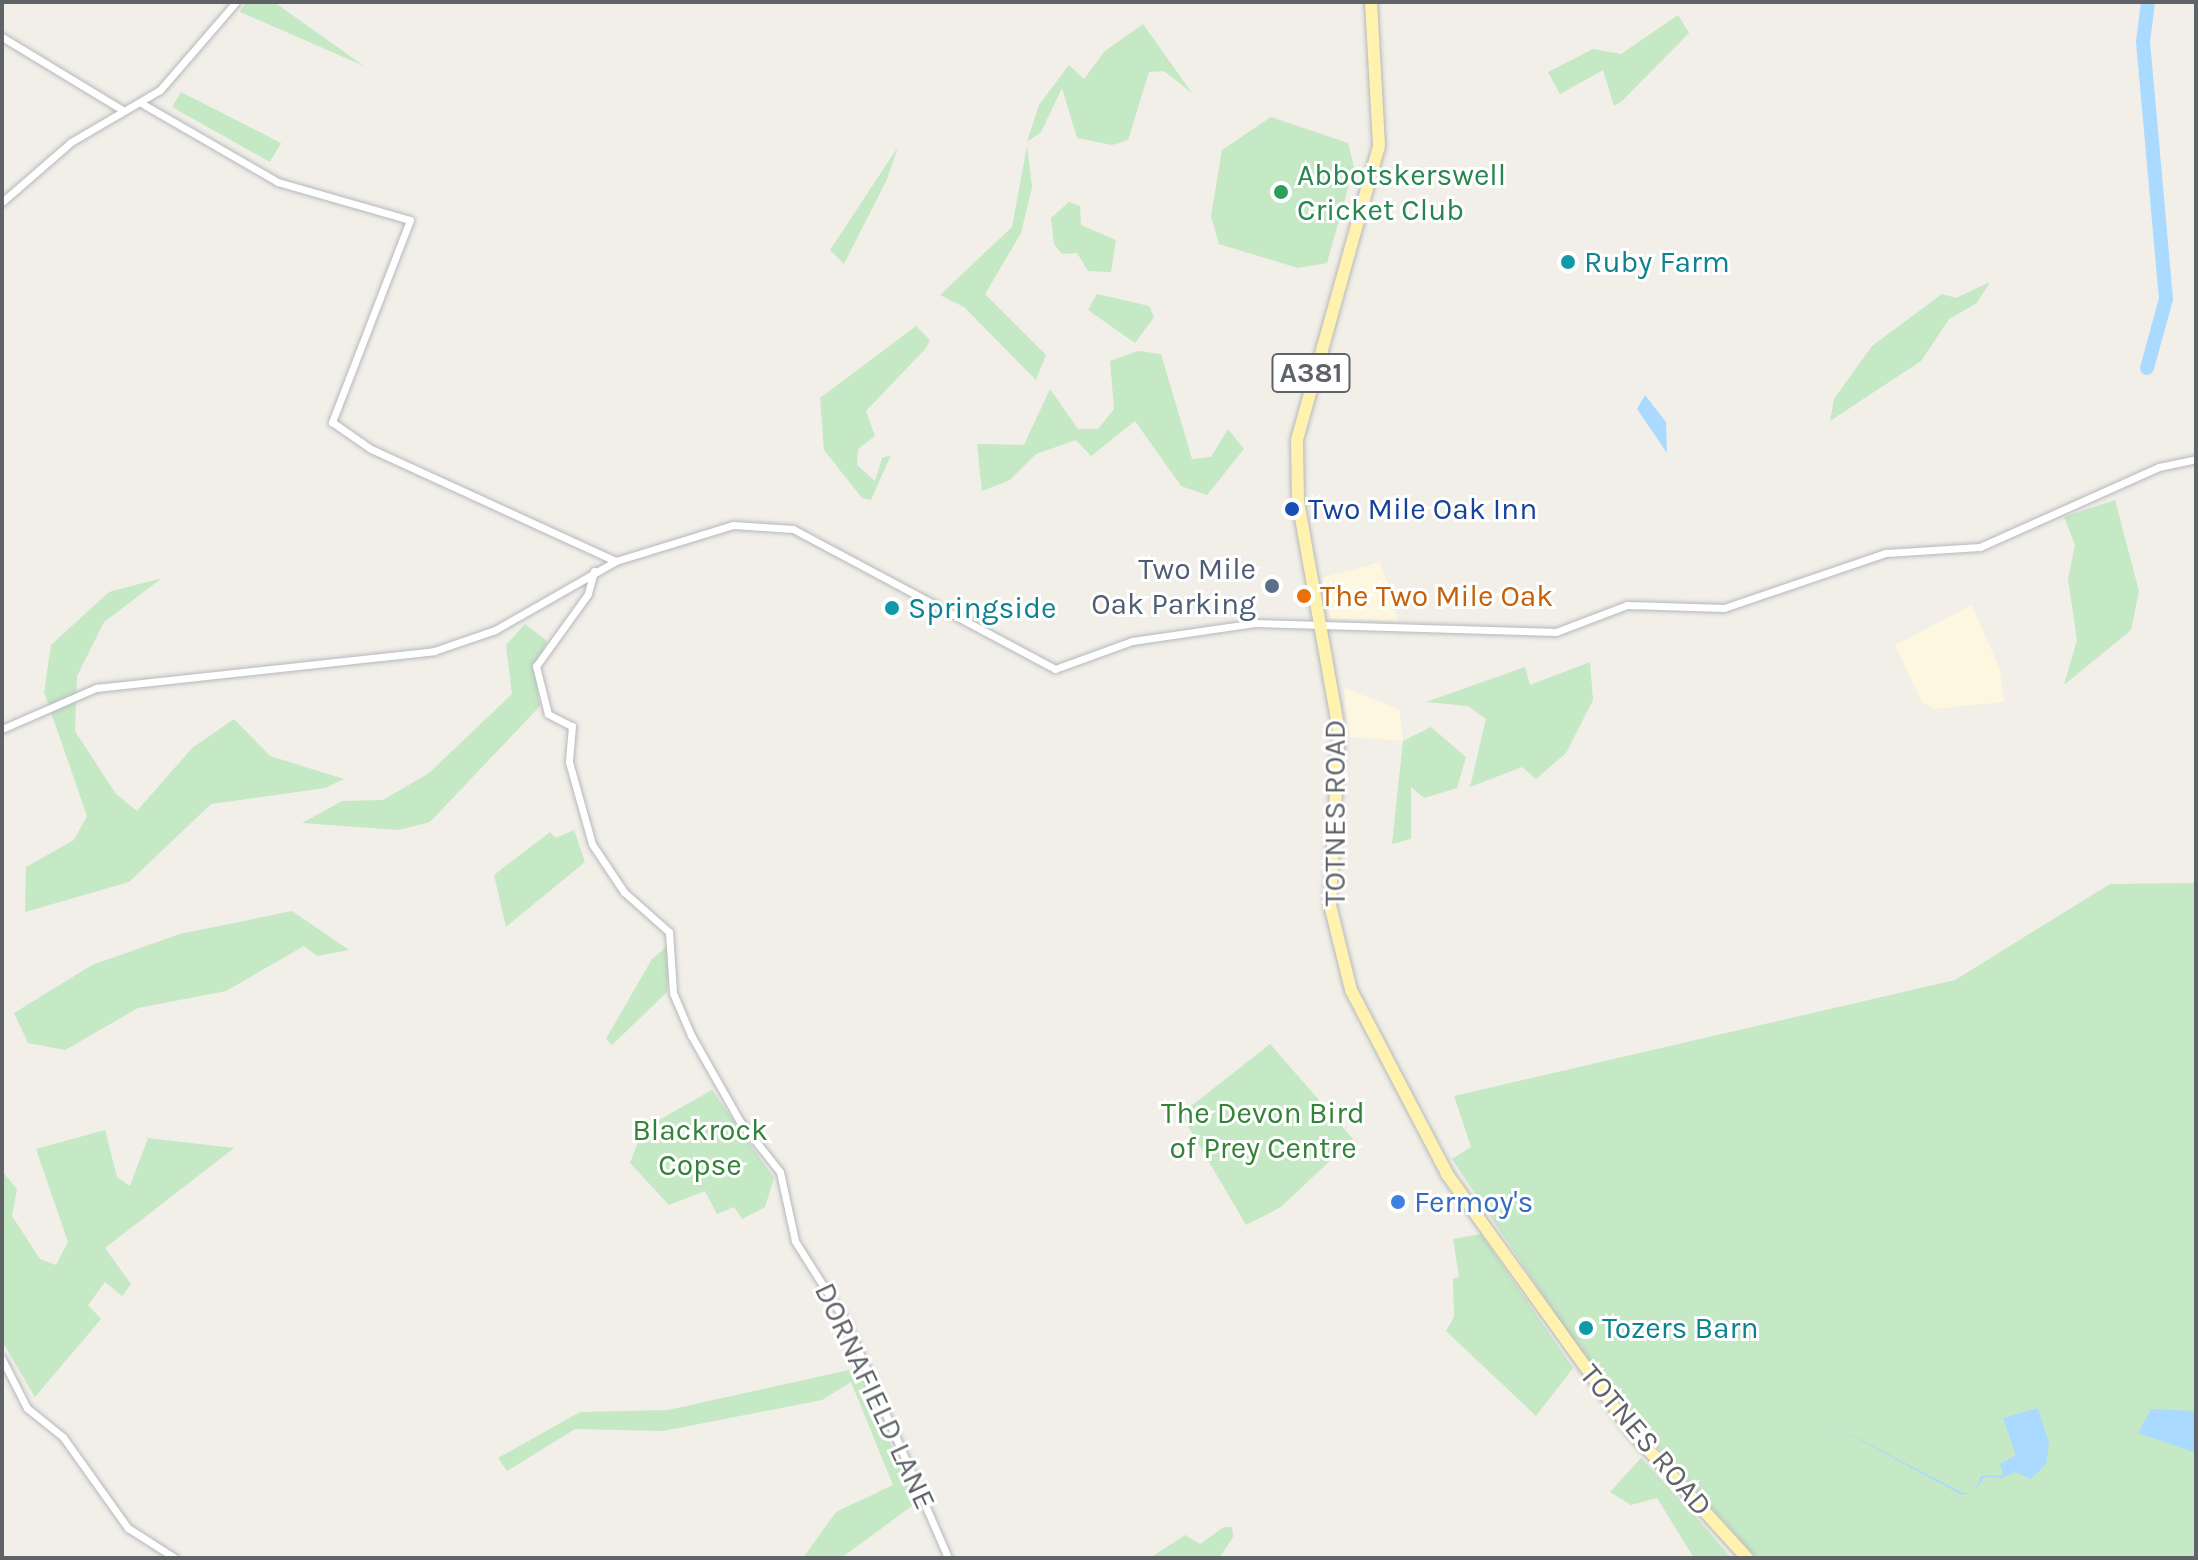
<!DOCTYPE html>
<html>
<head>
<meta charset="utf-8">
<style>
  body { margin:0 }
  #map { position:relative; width:2198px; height:1560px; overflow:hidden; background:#f1efe8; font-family:Karla,sans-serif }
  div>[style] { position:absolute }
  .commercial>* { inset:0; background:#fef7e0 }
  .green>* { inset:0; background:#c5e8c5 }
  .water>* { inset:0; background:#aadaff }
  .river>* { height:14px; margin:-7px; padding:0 7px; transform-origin:7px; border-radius:7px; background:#aadaff }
  .roads { filter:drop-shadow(0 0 2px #b5b8bc) drop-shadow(0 0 2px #b5b8bc) }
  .minor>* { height:7px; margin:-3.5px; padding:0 3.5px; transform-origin:3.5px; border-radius:3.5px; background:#fff }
  .primary>* { height:12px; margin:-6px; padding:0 6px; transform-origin:6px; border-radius:6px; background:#fff2af }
  .dots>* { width:22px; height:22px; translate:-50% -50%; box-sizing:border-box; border:4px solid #fff; border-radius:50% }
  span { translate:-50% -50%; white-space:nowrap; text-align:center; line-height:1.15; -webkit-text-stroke:6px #fff; paint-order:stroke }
  .shield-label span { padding:2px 6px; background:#fff; border:2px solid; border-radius:6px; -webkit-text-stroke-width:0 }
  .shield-label { font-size:28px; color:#5f6368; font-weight:700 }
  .leisure-label { font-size:30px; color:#27864d }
  .left { translate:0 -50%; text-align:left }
  .culture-label { font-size:30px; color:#0d838f }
  .transit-label { font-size:30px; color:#164399 }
  .service-label { font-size:30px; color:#4e5e75 }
  .right { translate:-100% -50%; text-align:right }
  .food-label { font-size:30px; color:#c56008 }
  .street-label { font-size:30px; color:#5f6368 }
  .park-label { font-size:30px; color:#348238 }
  .shop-label { font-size:30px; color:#366cbe }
  .frame { position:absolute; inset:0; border:4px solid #5f6368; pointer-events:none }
</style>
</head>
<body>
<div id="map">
  <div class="commercial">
    <i style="clip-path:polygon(1380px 562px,1398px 621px,1331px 619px,1322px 578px)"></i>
    <i style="clip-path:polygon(1972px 605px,2000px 670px,2004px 702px,1933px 709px,1922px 702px,1895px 645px)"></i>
    <i style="clip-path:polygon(1344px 688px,1399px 709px,1403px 741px,1348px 737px)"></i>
  </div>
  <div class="green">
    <i style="clip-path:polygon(246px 2px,274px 2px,364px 66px,240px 12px)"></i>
    <i style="clip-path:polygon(1678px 15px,1689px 33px,1622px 101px,1614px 106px,1603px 70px,1560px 94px,1548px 72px,1593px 49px,1621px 54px)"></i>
    <i style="clip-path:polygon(1143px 24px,1192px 93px,1164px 71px,1149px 72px,1128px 140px,1112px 145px,1077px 138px,1062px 88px,1041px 132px,1027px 142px,1039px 105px,1069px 65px,1084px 79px,1105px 51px)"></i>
    <i style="clip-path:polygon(181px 92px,281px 143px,270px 162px,172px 107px)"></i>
    <i style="clip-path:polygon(1271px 117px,1348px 143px,1354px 167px,1327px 263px,1298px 268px,1219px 244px,1211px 216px,1222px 150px)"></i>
    <i style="clip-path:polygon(1027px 146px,1032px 187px,1021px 233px,985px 294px,1046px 355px,1036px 380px,964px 307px,940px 295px,1012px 227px)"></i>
    <i style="clip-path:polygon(898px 147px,887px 179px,844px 264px,830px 250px)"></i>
    <i style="clip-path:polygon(1069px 202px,1080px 206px,1081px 225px,1116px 240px,1111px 272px,1088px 271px,1077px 253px,1062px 254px,1054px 244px,1051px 218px)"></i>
    <i style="clip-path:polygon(1990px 282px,1977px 303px,1949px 319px,1921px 361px,1830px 421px,1834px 399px,1872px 346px,1942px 294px,1956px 298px)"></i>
    <i style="clip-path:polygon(1097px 294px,1149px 306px,1154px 317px,1135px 343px,1088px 310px)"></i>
    <i style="clip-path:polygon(916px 326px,930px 340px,926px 348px,866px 411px,875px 436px,858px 449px,857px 465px,875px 481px,882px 458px,891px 455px,871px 500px,862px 498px,824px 450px,820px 398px)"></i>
    <i style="clip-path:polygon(1138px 351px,1161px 354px,1192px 459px,1211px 457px,1228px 429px,1244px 449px,1207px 495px,1181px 486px,1135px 421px,1091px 456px,1076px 440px,1036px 454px,1010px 480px,982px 491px,977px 444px,1024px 445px,1050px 389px,1078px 429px,1098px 429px,1114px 409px,1110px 361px)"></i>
    <i style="clip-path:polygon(2115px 500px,2139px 591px,2131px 630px,2064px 685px,2077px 640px,2068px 580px,2075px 545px,2064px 517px)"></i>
    <i style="clip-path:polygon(162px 578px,104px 622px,77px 676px,75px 731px,116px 794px,137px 811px,192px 748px,234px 719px,270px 756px,344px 779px,325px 788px,211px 804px,129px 882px,25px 912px,26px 867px,74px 840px,87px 816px,44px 692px,51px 645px,109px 592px)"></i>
    <i style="clip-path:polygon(525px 624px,547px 641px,534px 669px,540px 706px,430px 822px,398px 830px,302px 823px,342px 801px,383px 800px,429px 773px,512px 694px,506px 645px)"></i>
    <i style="clip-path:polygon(1590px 662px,1593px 700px,1566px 753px,1536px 779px,1522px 767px,1470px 787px,1486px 719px,1468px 706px,1426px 702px,1525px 667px,1530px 685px)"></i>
    <i style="clip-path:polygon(1431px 727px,1466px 757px,1457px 788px,1424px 798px,1411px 787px,1411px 839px,1392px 844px,1403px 741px)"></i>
    <i style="clip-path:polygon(574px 830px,585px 862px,506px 927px,494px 875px,550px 832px,556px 838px)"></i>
    <i style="clip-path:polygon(2196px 883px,2196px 1558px,1756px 1558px,1604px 1386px,1452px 1159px,1471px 1147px,1454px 1096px,1955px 980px,2110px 884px)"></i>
    <i style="clip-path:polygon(292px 911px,349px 950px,317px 956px,304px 946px,226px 991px,138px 1008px,65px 1050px,28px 1043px,14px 1013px,92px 965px,180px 934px)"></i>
    <i style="clip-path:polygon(670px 944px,667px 992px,612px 1045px,606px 1039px,652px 959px)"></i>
    <i style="clip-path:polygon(1270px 1044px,1353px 1139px,1281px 1207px,1246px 1225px,1181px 1114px)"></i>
    <i style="clip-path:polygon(712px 1090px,774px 1178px,765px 1207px,742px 1219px,734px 1207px,717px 1214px,705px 1191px,669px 1205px,630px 1163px,643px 1129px)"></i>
    <i style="clip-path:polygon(105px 1130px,117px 1177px,130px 1186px,148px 1138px,234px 1148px,105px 1248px,131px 1284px,122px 1296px,105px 1282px,88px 1305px,101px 1319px,35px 1397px,2px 1341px,2px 1171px,17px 1189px,12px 1216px,40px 1259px,56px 1265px,68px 1242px,36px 1149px)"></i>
    <i style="clip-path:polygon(1481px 1234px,1573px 1368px,1536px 1416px,1446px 1331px,1454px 1317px,1453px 1279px,1459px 1277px,1453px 1239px)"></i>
    <i style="clip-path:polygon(858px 1368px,916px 1503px,841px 1558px,803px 1558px,836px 1512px,893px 1485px,851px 1382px,822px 1400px,663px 1431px,575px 1429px,507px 1471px,498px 1458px,580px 1412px,668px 1410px)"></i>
    <i style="clip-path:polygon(1641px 1458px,1697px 1518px,1731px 1558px,1694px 1558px,1657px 1498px,1631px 1505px,1610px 1492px)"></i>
    <i style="clip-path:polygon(1224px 1527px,1232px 1527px,1233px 1537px,1219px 1558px,1150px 1558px,1185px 1535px,1200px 1544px)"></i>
  </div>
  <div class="water">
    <i style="clip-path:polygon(1645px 395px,1666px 422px,1667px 453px,1637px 409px)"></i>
    <i style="clip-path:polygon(2038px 1408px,2049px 1443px,2046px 1464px,2031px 1479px,2015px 1472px,2002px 1478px,1984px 1477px,1974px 1492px,1981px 1476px,2003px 1475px,2000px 1464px,2016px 1455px,2003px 1418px)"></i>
    <i style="clip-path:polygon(2151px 1409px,2196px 1411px,2196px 1453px,2138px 1433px)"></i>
    <i style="clip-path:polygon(1813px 1415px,1963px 1493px,1972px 1493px,1962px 1495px)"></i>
  </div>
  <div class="river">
    <i style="left:2147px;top:368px;width:72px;rotate:-74.6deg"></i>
    <i style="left:2166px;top:299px;width:258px;rotate:-95.1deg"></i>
    <i style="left:2143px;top:42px;width:40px;rotate:-82.9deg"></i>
  </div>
  <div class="roads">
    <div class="minor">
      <i style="left:2px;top:37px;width:139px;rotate:31.2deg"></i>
      <i style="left:141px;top:103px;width:158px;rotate:30deg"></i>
      <i style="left:278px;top:182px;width:137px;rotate:16.1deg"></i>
      <i style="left:410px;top:220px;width:217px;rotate:111.1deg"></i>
      <i style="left:332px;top:422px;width:47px;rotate:34.7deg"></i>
      <i style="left:371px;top:449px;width:269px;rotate:24.6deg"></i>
      <i style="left:2px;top:202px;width:91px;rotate:-41deg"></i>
      <i style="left:71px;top:142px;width:103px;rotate:-30.3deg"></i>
      <i style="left:160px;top:90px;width:116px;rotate:-49.2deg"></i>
      <i style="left:594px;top:571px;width:24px;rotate:105deg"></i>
      <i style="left:588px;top:594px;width:89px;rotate:125.8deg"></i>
      <i style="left:536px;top:666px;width:49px;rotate:76deg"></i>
      <i style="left:548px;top:714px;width:27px;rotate:27deg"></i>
      <i style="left:572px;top:726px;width:36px;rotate:95deg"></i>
      <i style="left:569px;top:762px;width:85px;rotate:74.3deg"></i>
      <i style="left:592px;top:844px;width:58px;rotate:56.3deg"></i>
      <i style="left:624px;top:892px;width:60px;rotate:41.6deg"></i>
      <i style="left:669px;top:932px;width:61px;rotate:86.2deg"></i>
      <i style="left:673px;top:993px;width:46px;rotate:66.8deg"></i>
      <i style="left:691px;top:1035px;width:98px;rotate:60.5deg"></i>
      <i style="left:739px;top:1120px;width:66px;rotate:51.7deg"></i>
      <i style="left:780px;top:1172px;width:71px;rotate:77.7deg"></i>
      <i style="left:795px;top:1241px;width:96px;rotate:57.8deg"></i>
      <i style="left:846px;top:1322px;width:257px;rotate:66.6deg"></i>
      <i style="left:2px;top:729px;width:103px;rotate:-23.6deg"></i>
      <i style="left:96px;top:688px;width:340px;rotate:-6.2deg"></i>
      <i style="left:434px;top:651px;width:65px;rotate:-19deg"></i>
      <i style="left:495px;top:630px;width:139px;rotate:-29.7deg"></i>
      <i style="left:616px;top:561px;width:122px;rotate:-17.1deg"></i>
      <i style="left:733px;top:525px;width:60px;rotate:3.8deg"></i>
      <i style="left:793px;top:529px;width:297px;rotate:28.1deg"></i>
      <i style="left:1055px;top:669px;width:82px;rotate:-20deg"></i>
      <i style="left:1132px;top:641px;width:124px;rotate:-8.3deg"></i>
      <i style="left:1255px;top:623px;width:301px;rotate:1.7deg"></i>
      <i style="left:1556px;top:632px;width:76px;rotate:-20.8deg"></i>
      <i style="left:1627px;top:605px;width:97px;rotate:1.8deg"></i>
      <i style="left:1724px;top:608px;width:171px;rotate:-18.8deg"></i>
      <i style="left:1886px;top:553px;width:94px;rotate:-3.7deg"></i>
      <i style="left:1980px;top:547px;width:196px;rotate:-24.1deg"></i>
      <i style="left:2159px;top:467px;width:38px;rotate:-12deg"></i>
      <i style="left:2px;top:1359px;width:55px;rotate:63deg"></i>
      <i style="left:27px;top:1408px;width:46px;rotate:38.9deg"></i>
      <i style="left:63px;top:1437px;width:112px;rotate:54.5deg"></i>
      <i style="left:128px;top:1528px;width:56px;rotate:32.6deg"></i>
    </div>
    <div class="primary">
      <i style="left:1371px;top:2px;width:144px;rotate:86.8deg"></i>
      <i style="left:1379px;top:146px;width:305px;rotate:105.6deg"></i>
      <i style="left:1297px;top:440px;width:61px;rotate:89.1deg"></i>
      <i style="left:1298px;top:501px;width:235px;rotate:79.9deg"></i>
      <i style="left:1339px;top:732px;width:173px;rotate:93deg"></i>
      <i style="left:1330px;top:905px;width:88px;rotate:76.1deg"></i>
      <i style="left:1351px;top:990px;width:208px;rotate:62.4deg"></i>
      <i style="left:1447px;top:1174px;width:319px;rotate:54.3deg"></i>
      <i style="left:1633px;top:1433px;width:169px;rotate:47.6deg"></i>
    </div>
  </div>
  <div class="dots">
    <i style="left:1281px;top:192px;background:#2e9e5b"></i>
    <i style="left:1568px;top:262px;background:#0f9aa8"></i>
    <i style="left:1292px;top:509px;background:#1a4fb4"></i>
    <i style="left:1272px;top:586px;background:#5c6f8a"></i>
    <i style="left:1304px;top:596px;background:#e8710a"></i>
    <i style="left:892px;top:608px;background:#0f9aa8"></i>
    <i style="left:1398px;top:1202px;background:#3f7fe0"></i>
    <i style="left:1586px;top:1328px;background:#0f9aa8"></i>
  </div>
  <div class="shield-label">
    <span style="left:1311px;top:373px">A381</span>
  </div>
  <div class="leisure-label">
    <span class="left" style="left:1297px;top:192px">Abbotskerswell<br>Cricket Club</span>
  </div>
  <div class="culture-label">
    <span class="left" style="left:1584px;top:262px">Ruby Farm</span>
    <span class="left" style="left:908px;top:608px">Springside</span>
    <span class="left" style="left:1602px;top:1328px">Tozers Barn</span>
  </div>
  <div class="transit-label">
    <span class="left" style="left:1308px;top:509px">Two Mile Oak Inn</span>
  </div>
  <div class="service-label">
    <span class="right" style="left:1256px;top:586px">Two Mile<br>Oak Parking</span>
  </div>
  <div class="food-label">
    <span class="left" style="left:1320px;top:596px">The Two Mile Oak</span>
  </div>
  <div class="street-label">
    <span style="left:1335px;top:813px;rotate:-90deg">TOTNES ROAD</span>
    <span style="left:875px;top:1396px;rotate:65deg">DORNAFIELD LANE</span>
    <span style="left:1646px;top:1440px;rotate:50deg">TOTNES ROAD</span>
  </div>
  <div class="park-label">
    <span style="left:1263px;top:1130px">The Devon Bird<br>of Prey Centre</span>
    <span style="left:700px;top:1147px">Blackrock<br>Copse</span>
  </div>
  <div class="shop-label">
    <span class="left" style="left:1414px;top:1202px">Fermoy's</span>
  </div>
  <div class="frame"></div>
</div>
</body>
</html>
